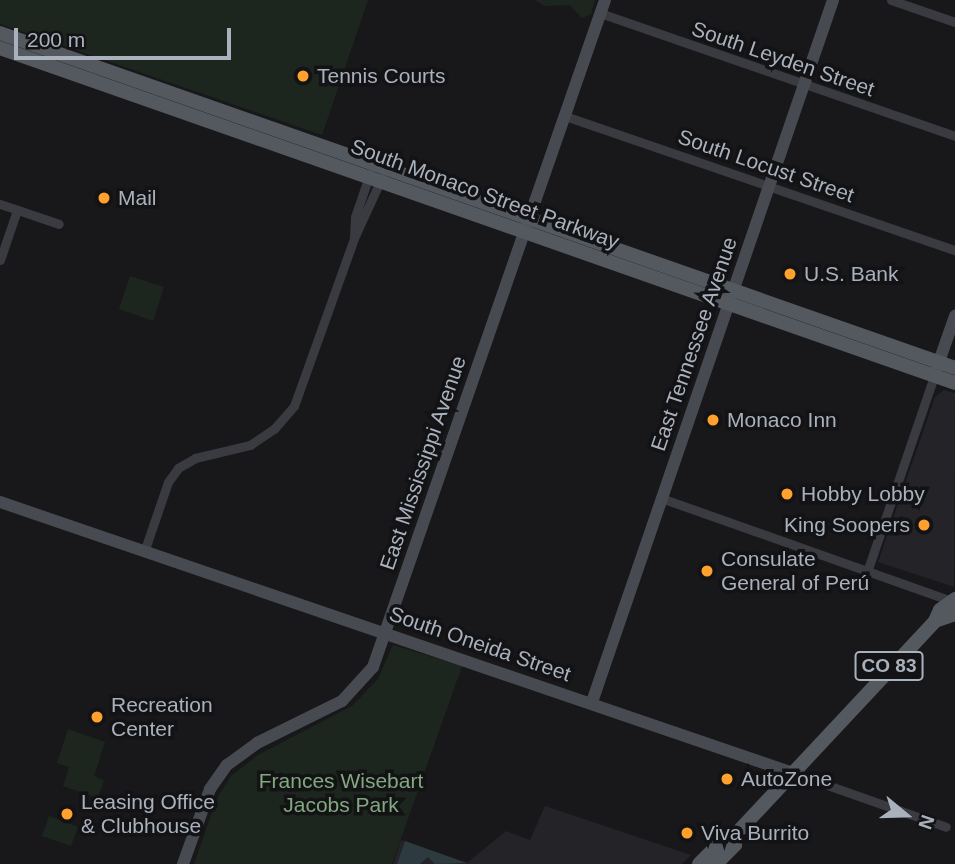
<!DOCTYPE html>
<html>
<head>
<meta charset="utf-8">
<style>
  body { margin:0 }
  #map { position:relative; width:955px; height:864px; overflow:hidden; background:#18181b; font-family:Helvetica,sans-serif }
  div>[style] { position:absolute }
  .built>* { inset:0; background:#242428 }
  .green>* { inset:0; background:#1d261e }
  .water>* { inset:0; background:#2d3a40 }
  .street>* { height:9px; margin:-4.5px; padding:0 4.5px; transform-origin:4.5px; border-radius:4.5px; background:#393b40 }
  .secondary>* { height:12px; margin:-6px; padding:0 6px; transform-origin:6px; border-radius:6px; background:#474a50 }
  .primary>* { height:14px; margin:-7px; padding:0 7px; transform-origin:7px; border-radius:7px; background:#54585f }
  .dots>* { width:19px; height:19px; translate:-50% -50%; box-sizing:border-box; border:4px solid #131316; border-radius:50% }
  span { translate:-50% -50%; white-space:nowrap; text-align:center; line-height:1.15; -webkit-text-stroke:7px #131316; paint-order:stroke }
  .shield-label span { padding:2px 5px; background:#131316; border:2px solid; border-radius:5px; -webkit-text-stroke-width:0 }
  .shield-label { font-size:19px; color:#a9b1bc; font-weight:700 }
  .street-label { font-size:21px; color:#a9b1bc }
  .poi-label { font-size:21px; color:#a9b1bc }
  .left { translate:0 -50%; text-align:left }
  .right { translate:-100% -50%; text-align:right }
  .park-label { font-size:21px; color:#81a87f }
  .north { position:absolute; left:871px; top:780px; width:70px; height:70px; -webkit-text-stroke:5px #131316; paint-order:stroke; rotate:109deg; font-size:19px; font-weight:700; line-height:28px; text-align:center; color:#a9b1bc }
  .north::after { content:''; display:block; margin:auto; width:24px; height:32px; background:#a9b1bc; clip-path:polygon(50% 0,100% 100%,50% 72%,0 100%) }
  .scale { position:absolute; left:14px; top:28px; width:217px; height:32px; box-sizing:border-box; border:4px solid #a9b1bc; border-top:0; padding-left:9px; font-size:21px; line-height:24px; white-space:nowrap; color:#a9b1bc; -webkit-text-stroke:5px #131316; paint-order:stroke }
</style>
</head>
<body>
<div id="map">
  <div class="built">
    <i style="clip-path:polygon(944px 390px,955px 393px,954px 587px,878px 562px,935px 397px)"></i>
    <i style="clip-path:polygon(545px 806px,691px 855px,682px 864px,393px 864px,401px 840px,467px 863px,506px 831px,530px 840px)"></i>
  </div>
  <div class="green">
    <i style="clip-path:polygon(0 0,368px 0,322px 135px,0 24px)"></i>
    <i style="clip-path:polygon(535px 0,595px 0,591px 14px,582px 18px,570px 5px,545px 6px)"></i>
    <i style="clip-path:polygon(130px 276px,164px 287px,153px 321px,119px 309px)"></i>
    <i style="clip-path:polygon(393px 645px,462px 666px,392px 864px,194px 864px,217px 798px,231px 776px,258px 755px,352px 706px,378px 679px)"></i>
    <i style="clip-path:polygon(68px 729px,105px 742px,94px 776px,104px 780px,98px 798px,63px 786px,69px 767px,57px 763px)"></i>
    <i style="clip-path:polygon(49px 816px,78px 827px,71px 846px,42px 836px)"></i>
  </div>
  <div class="water">
    <i style="clip-path:polygon(405px 841px,467px 863px,435px 864px,428px 857px,420px 864px,397px 864px)"></i>
  </div>
  <div class="street">
    <i style="left:891px;top:0;width:68px;rotate:19deg"></i>
    <i style="left:600px;top:13px;width:376px;rotate:19.1deg"></i>
    <i style="left:565px;top:116px;width:412px;rotate:19deg"></i>
    <i style="left:0;top:204px;width:62px;rotate:18.7deg"></i>
    <i style="left:354px;top:237px;width:20px;rotate:-87deg"></i>
    <i style="left:355px;top:217px;width:46px;rotate:-71.2deg"></i>
    <i style="left:0;top:260px;width:53px;rotate:-71.2deg"></i>
    <i style="left:661px;top:498px;width:309px;rotate:19.5deg"></i>
    <i style="left:144px;top:552px;width:74px;rotate:-71.1deg"></i>
    <i style="left:168px;top:482px;width:17px;rotate:-54deg"></i>
    <i style="left:178px;top:468px;width:20px;rotate:-30deg"></i>
    <i style="left:195px;top:458px;width:57px;rotate:-13.3deg"></i>
    <i style="left:250px;top:445px;width:29px;rotate:-34deg"></i>
    <i style="left:274px;top:429px;width:30px;rotate:-49deg"></i>
    <i style="left:294px;top:406px;width:178px;rotate:-70.3deg"></i>
    <i style="left:354px;top:238px;width:67px;rotate:-65.3deg"></i>
    <i style="left:868px;top:569px;width:204px;rotate:-71.1deg"></i>
    <i style="left:793px;top:773px;width:162px;rotate:19.4deg"></i>
  </div>
  <div class="secondary">
    <i style="left:934px;top:376px;width:64px;rotate:-70.7deg"></i>
    <i style="left:0;top:502px;width:838px;rotate:18.87deg"></i>
    <i style="left:592px;top:702px;width:742px;rotate:-71.05deg"></i>
    <i style="left:183px;top:864px;width:80px;rotate:-70.2deg"></i>
    <i style="left:210px;top:789px;width:29px;rotate:-55deg"></i>
    <i style="left:227px;top:765px;width:37px;rotate:-36deg"></i>
    <i style="left:257px;top:743px;width:95px;rotate:-26.3deg"></i>
    <i style="left:342px;top:701px;width:46px;rotate:-47.6deg"></i>
    <i style="left:373px;top:667px;width:706px;rotate:-70.82deg"></i>
  </div>
  <div class="primary">
    <i style="left:0;top:33px;width:1012px;rotate:19.33deg"></i>
    <i style="left:0;top:48px;width:1012px;rotate:19.33deg"></i>
    <i style="left:935px;top:621px;width:21px;rotate:-19deg"></i>
    <i style="left:699px;top:864px;width:40px;rotate:-45deg"></i>
    <i style="left:727px;top:836px;width:9px;rotate:-13deg"></i>
    <i style="left:716px;top:864px;width:27px;rotate:-45deg"></i>
    <i style="left:735px;top:845px;width:11px;rotate:-85deg"></i>
    <i style="left:736px;top:834px;width:291px;rotate:-46.9deg"></i>
    <i style="left:935px;top:621px;width:12px;rotate:-66deg"></i>
    <i style="left:940px;top:610px;width:19px;rotate:-36deg"></i>
  </div>
  <div class="dots">
    <i style="left:303px;top:76px;background:#ffa12c"></i>
    <i style="left:104px;top:198px;background:#ffa12c"></i>
    <i style="left:790px;top:274px;background:#ffa12c"></i>
    <i style="left:713px;top:420px;background:#ffa12c"></i>
    <i style="left:787px;top:494px;background:#ffa12c"></i>
    <i style="left:924px;top:525px;background:#ffa12c"></i>
    <i style="left:707px;top:571px;background:#ffa12c"></i>
    <i style="left:97px;top:717px;background:#ffa12c"></i>
    <i style="left:727px;top:779px;background:#ffa12c"></i>
    <i style="left:67px;top:814px;background:#ffa12c"></i>
    <i style="left:687px;top:833px;background:#ffa12c"></i>
  </div>
  <div class="shield-label">
    <span style="left:889px;top:666px">CO 83</span>
  </div>
  <div class="street-label">
    <span style="left:783px;top:59px;rotate:19deg">South Leyden Street</span>
    <span style="left:766px;top:166px;rotate:19deg">South Locust Street</span>
    <span style="left:485px;top:194px;rotate:20deg">South Monaco Street Parkway</span>
    <span style="left:694px;top:344px;rotate:-71deg">East Tennessee Avenue</span>
    <span style="left:423px;top:463px;rotate:-71deg">East Mississippi Avenue</span>
    <span style="left:480px;top:644px;rotate:19deg">South Oneida Street</span>
  </div>
  <div class="poi-label">
    <span class="left" style="left:317px;top:76px">Tennis Courts</span>
    <span class="left" style="left:118px;top:198px">Mail</span>
    <span class="left" style="left:804px;top:274px">U.S. Bank</span>
    <span class="left" style="left:727px;top:420px">Monaco Inn</span>
    <span class="left" style="left:801px;top:494px">Hobby Lobby</span>
    <span class="right" style="left:910px;top:525px">King Soopers</span>
    <span class="left" style="left:721px;top:571px">Consulate<br>General of Perú</span>
    <span class="left" style="left:111px;top:717px">Recreation<br>Center</span>
    <span class="left" style="left:741px;top:779px">AutoZone</span>
    <span class="left" style="left:81px;top:814px">Leasing Office<br>&amp; Clubhouse</span>
    <span class="left" style="left:701px;top:833px">Viva Burrito</span>
  </div>
  <div class="park-label">
    <span style="left:341px;top:793px">Frances Wisebart<br>Jacobs Park</span>
  </div>
  <div class="north">N</div>
  <div class="scale">200 m</div>
</div>
</body>
</html>
